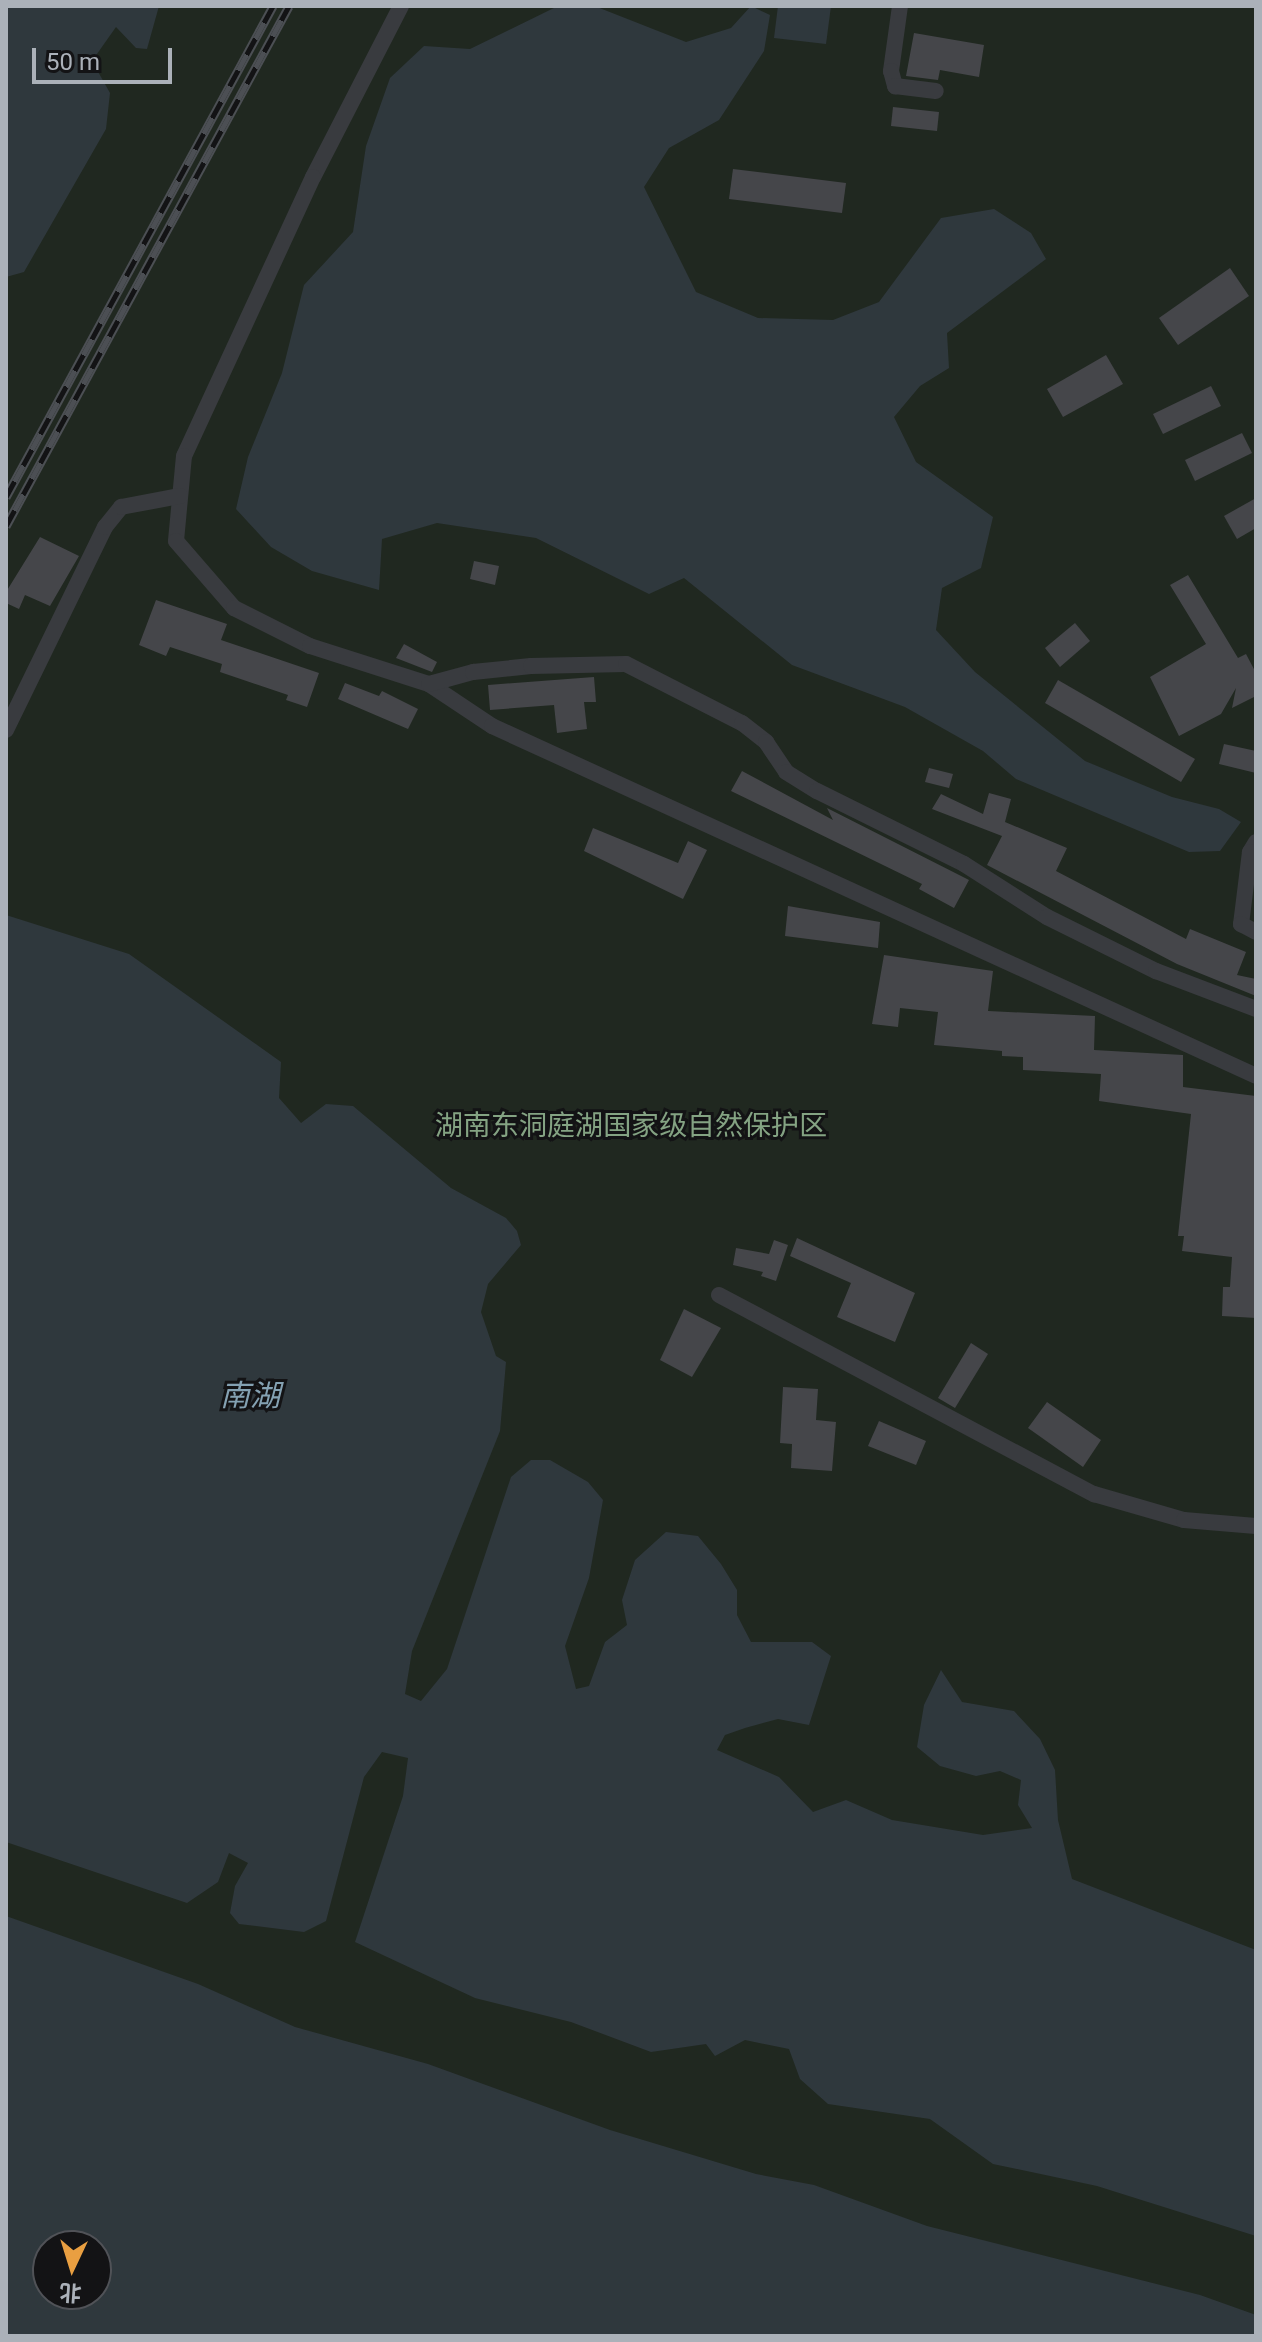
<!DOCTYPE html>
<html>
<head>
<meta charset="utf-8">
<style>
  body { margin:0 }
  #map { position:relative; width:1262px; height:2342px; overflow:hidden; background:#18181a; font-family:Roboto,"Noto Sans SC",sans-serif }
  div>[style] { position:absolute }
  .green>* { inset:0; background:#202820 }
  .water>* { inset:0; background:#2f383d }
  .building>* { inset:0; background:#45464a }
  .minor>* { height:16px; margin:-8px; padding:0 8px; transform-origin:8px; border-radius:8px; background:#393b3f }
  .rail>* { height:9px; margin-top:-4.5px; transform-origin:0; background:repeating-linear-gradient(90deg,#131315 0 18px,#4c4f54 0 36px); box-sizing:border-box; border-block:2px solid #4c4f54 }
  span { translate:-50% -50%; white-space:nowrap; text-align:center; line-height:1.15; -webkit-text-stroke:6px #131315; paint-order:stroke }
  .park-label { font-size:28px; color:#84a383 }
  .water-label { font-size:30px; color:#84a1b2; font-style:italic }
  .frame { position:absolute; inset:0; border:8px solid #abb1b9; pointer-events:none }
  .north { position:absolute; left:32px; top:2230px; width:80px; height:80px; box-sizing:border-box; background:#131315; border:2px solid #505257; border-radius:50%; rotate:184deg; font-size:22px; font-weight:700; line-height:32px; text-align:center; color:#abb1b9 }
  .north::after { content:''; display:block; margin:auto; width:28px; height:36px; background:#e99f41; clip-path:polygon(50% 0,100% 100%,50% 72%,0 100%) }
  .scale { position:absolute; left:32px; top:48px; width:140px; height:36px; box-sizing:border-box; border:4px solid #abb1b9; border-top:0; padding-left:10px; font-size:24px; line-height:28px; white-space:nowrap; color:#abb1b9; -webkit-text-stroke:6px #131315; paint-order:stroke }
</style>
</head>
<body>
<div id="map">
  <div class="green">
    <i style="clip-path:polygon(evenodd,6px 6px,1256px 6px,1256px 2336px,6px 2336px,6px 6px,48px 2246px,96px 2246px,96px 2294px,48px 2294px,48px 2246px)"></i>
  </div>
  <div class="water">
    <i style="clip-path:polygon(6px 6px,159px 6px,147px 49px,136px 48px,116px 27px,92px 61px,110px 93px,106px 129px,24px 272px,6px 277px)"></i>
    <i style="clip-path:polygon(558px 6px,597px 7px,686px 42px,731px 28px,751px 6px,770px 15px,764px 51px,719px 120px,669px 148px,644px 187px,696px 292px,758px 318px,833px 320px,879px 302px,941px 218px,994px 209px,1031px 233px,1046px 259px,947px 333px,949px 368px,920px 386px,894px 417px,916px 462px,993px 517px,981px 568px,942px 588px,936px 630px,975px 672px,1085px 761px,1172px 797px,1219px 809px,1241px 822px,1220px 851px,1189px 852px,1016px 779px,983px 751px,905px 707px,792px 665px,684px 578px,649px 594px,536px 538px,437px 523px,382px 539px,379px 590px,312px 571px,271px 547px,236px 509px,248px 457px,282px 373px,304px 285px,353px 232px,366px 146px,390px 78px,424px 46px,470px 49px)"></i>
    <i style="clip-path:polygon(778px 6px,831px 6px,826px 44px,774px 38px)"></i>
    <i style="clip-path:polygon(6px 915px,129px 954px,281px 1062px,279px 1098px,301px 1123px,326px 1104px,353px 1106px,451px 1188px,506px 1218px,517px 1231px,521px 1245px,488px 1284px,481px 1312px,496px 1356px,506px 1362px,500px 1431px,412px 1651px,405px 1694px,421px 1701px,447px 1669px,511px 1477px,531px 1460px,550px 1460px,588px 1482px,603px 1500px,589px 1578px,565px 1646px,576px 1689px,589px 1686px,605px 1642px,627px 1625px,622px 1600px,635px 1560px,666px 1532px,698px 1536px,721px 1564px,737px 1590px,737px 1615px,751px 1642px,812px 1642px,831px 1656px,809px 1725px,778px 1719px,745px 1728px,725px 1735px,717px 1750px,779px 1777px,813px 1812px,846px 1800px,892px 1820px,983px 1835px,1032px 1828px,1018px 1805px,1021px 1780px,1000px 1771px,976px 1776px,940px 1766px,917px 1747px,924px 1705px,941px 1670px,962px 1702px,1014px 1711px,1040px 1739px,1055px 1770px,1058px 1820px,1072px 1879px,1256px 1950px,1256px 2236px,1097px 2186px,993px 2164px,930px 2119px,828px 2104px,800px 2079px,789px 2049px,745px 2040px,715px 2056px,706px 2044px,651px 2052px,571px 2022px,475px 1998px,355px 1942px,403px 1796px,408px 1758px,382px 1752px,364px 1777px,326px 1921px,304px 1932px,239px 1924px,230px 1913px,235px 1886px,248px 1863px,229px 1853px,218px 1882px,187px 1903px,6px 1842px)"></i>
    <i style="clip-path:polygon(evenodd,6px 1916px,198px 1984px,295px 2027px,428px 2064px,610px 2130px,756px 2174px,814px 2185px,927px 2226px,1200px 2295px,1256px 2315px,1256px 2336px,6px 2336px,6px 1916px,96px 2246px,96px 2294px,48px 2294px,48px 2246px,96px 2246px)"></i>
  </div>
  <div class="building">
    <i style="clip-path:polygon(914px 33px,984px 45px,979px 77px,940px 70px,938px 80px,906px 76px)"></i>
    <i style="clip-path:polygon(893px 107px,939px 112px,937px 131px,891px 126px)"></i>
    <i style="clip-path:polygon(733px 169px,846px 183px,842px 213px,729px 199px)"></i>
    <i style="clip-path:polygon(1230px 268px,1249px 296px,1178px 345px,1159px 318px)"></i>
    <i style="clip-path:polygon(1106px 355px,1123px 384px,1063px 417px,1047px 389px)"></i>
    <i style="clip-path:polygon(1211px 386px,1221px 406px,1163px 434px,1153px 414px)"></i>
    <i style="clip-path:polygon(1242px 433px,1252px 453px,1195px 481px,1185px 460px)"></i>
    <i style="clip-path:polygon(1256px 498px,1256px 528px,1237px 539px,1224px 516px)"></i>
    <i style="clip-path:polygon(40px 537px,79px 556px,50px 606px,25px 595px,19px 609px,6px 603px,6px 592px)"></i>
    <i style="clip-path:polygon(474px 561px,499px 566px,495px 585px,470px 579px)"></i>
    <i style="clip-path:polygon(1188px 575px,1238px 658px,1246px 654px,1256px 673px,1256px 696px,1232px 708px,1236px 688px,1221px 714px,1179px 736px,1150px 677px,1206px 644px,1170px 585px)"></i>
    <i style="clip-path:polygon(156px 600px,227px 624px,221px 640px,319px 673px,307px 707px,286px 700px,288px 695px,220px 672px,222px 664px,170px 647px,166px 656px,139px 645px)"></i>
    <i style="clip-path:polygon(1075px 623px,1090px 641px,1060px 667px,1045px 648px)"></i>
    <i style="clip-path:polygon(404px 644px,437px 662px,432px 672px,396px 658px)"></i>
    <i style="clip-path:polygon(594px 677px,596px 702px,584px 702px,587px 729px,557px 733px,554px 705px,490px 710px,488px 685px)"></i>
    <i style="clip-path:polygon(1058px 680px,1195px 759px,1181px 782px,1045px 703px)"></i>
    <i style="clip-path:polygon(345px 683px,379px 696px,382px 691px,418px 709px,408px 729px,338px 699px)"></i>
    <i style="clip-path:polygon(1224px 744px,1256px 751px,1256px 773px,1219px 764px)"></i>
    <i style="clip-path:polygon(929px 768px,953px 774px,949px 788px,925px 782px)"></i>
    <i style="clip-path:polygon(742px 771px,833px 820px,827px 808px,969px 880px,954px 908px,919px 889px,922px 884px,731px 791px)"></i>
    <i style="clip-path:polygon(989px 793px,1011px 799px,1005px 822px,1067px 848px,1056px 871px,1186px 939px,1190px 929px,1246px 952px,1237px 975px,1256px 979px,1256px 996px,1177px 964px,987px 865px,1002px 836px,932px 809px,941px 794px,983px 814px)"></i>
    <i style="clip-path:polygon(593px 828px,678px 863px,688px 841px,707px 850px,683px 899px,584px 851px)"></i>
    <i style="clip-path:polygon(788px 906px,880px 922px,878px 948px,785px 936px)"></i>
    <i style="clip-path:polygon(884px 955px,993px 971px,988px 1011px,1095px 1016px,1094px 1050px,1183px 1055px,1183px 1087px,1256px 1096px,1256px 1318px,1222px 1316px,1223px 1287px,1230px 1287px,1232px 1257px,1182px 1251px,1184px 1236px,1178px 1236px,1191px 1114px,1099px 1101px,1101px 1074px,1023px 1070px,1023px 1057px,1002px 1056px,1002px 1051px,934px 1045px,938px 1012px,900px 1008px,898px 1027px,872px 1024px)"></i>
    <i style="clip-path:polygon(797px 1238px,915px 1293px,895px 1342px,837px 1317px,851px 1283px,790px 1256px)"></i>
    <i style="clip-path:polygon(774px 1240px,788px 1245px,776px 1281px,761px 1276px,763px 1272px,733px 1265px,736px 1248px,769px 1254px)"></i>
    <i style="clip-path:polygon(684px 1309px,721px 1328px,692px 1377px,660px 1360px)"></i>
    <i style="clip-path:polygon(971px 1343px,988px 1354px,955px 1408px,938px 1398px)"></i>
    <i style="clip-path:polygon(783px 1387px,818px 1389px,816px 1420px,836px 1422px,832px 1471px,791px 1468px,792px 1444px,780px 1443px)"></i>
    <i style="clip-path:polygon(1047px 1402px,1101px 1440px,1083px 1467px,1028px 1428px)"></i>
    <i style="clip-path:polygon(879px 1421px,926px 1441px,916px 1465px,868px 1446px)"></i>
  </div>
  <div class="minor">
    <i style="left:401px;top:6px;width:192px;rotate:117.2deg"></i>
    <i style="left:313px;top:177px;width:307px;rotate:114.8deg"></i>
    <i style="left:184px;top:456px;width:85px;rotate:95.4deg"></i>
    <i style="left:176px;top:541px;width:89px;rotate:49.1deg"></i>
    <i style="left:234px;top:608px;width:85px;rotate:26.6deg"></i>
    <i style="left:310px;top:646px;width:125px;rotate:17.7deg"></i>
    <i style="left:429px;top:684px;width:76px;rotate:33.7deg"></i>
    <i style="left:492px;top:726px;width:840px;rotate:24.61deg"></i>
    <i style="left:900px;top:6px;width:66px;rotate:97.9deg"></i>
    <i style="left:891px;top:71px;width:16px;rotate:75deg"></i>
    <i style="left:895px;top:86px;width:41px;rotate:7deg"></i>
    <i style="left:429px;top:684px;width:46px;rotate:-15.3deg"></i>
    <i style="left:473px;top:672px;width:58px;rotate:-5.9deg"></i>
    <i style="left:531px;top:666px;width:95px;rotate:-1.2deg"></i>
    <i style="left:626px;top:664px;width:130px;rotate:27deg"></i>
    <i style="left:742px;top:723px;width:31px;rotate:38deg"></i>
    <i style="left:766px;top:742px;width:36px;rotate:56deg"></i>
    <i style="left:786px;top:772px;width:36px;rotate:32deg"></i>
    <i style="left:817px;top:791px;width:164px;rotate:26.4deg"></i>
    <i style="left:964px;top:864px;width:98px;rotate:32.6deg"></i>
    <i style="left:1047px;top:917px;width:122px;rotate:26.4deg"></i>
    <i style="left:1156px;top:971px;width:107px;rotate:20.8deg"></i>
    <i style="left:6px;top:730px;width:226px;rotate:-64deg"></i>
    <i style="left:105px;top:527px;width:26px;rotate:-51deg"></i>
    <i style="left:121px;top:507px;width:60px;rotate:-10.6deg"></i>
    <i style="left:1256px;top:842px;width:12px;rotate:121deg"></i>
    <i style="left:1250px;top:852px;width:73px;rotate:97.1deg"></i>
    <i style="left:1241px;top:924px;width:17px;rotate:28deg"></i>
    <i style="left:719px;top:1295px;width:425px;rotate:28deg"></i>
    <i style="left:1094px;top:1494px;width:94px;rotate:16.1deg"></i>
    <i style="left:1184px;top:1520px;width:72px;rotate:4.8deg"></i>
  </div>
  <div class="rail">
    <i style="left:6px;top:497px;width:559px;rotate:-61.46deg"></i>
    <i style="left:6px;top:526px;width:592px;rotate:-61.44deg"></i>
  </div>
  <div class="park-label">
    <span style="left:631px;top:1126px">湖南东洞庭湖国家级自然保护区</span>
  </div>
  <div class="water-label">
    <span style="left:250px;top:1396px">南湖</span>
  </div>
  <div class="frame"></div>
  <div class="north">北</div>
  <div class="scale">50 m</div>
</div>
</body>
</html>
